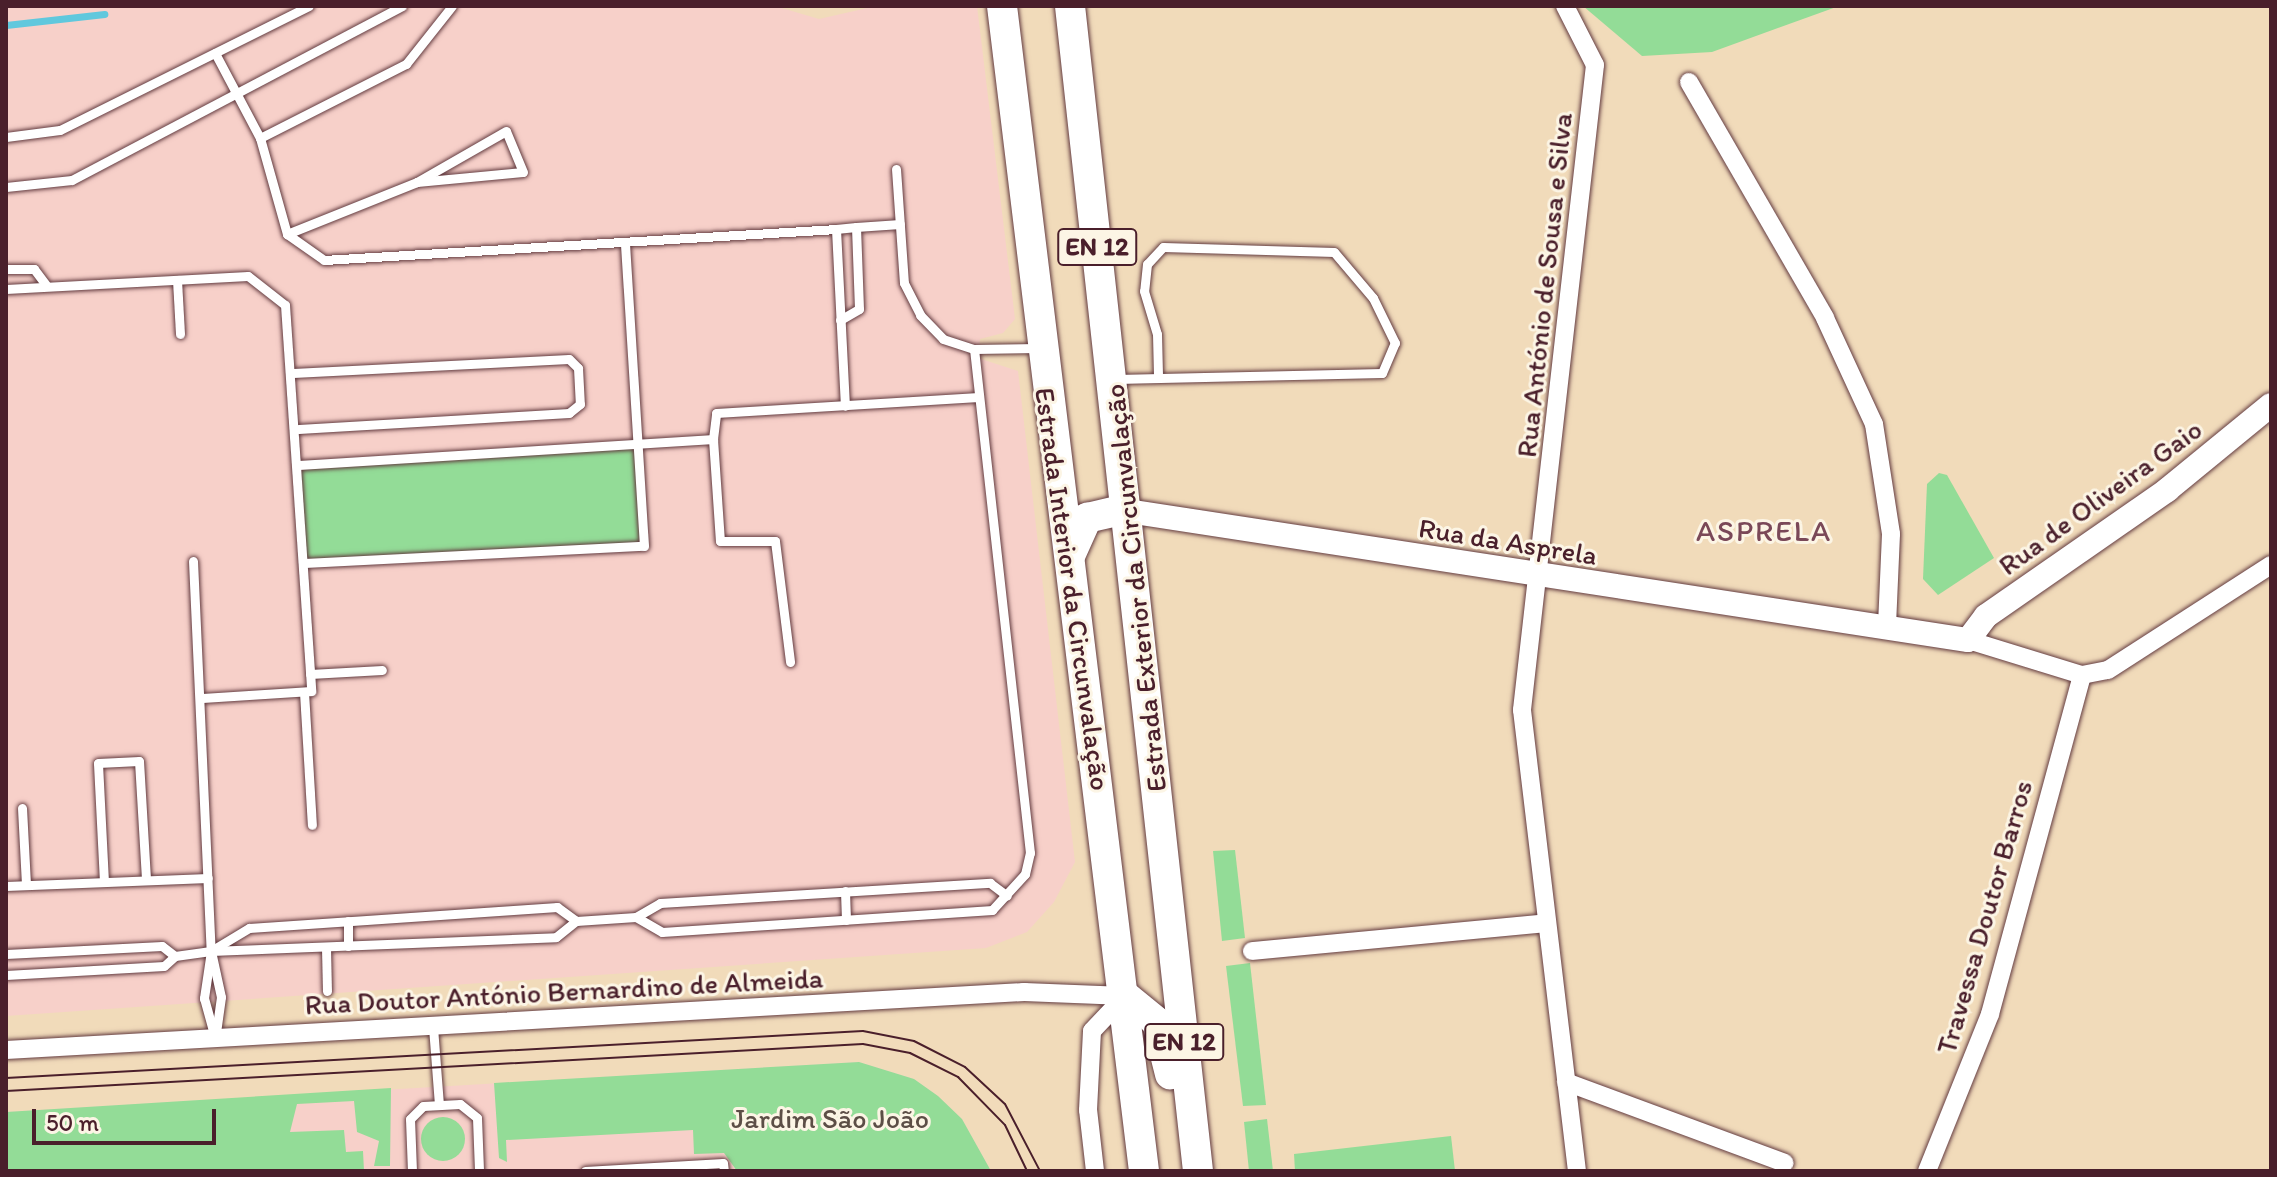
<!DOCTYPE html>
<html>
<head>
<meta charset="utf-8">
<style>
  body { margin:0 }
  #map { position:relative; width:2277px; height:1177px; overflow:hidden; background:#f1dbba; font-family:Itim,sans-serif }
  div>[style] { position:absolute }
  .built>* { inset:0; background:#f7d0c9 }
  .green>* { inset:0; background:#93dc97 }
  .round { border-radius:50% }
  .stream>* { height:7px; margin:-3.5px; padding:0 3.5px; transform-origin:3.5px; border-radius:3.5px; background:#60c8dd }
  .roads { filter:drop-shadow(0 0 2px #633b40) drop-shadow(0 0 2px #633b40) }
  .service>* { height:9px; margin:-4.5px; padding:0 4.5px; transform-origin:4.5px; border-radius:4.5px; background:#fff }
  .minor>* { height:18px; margin:-9px; padding:0 9px; transform-origin:9px; border-radius:9px; background:#fff }
  .tertiary>* { height:24px; margin:-12px; padding:0 12px; transform-origin:12px; border-radius:12px; background:#fff }
  .primary>* { height:30px; margin:-15px; padding:0 15px; transform-origin:15px; border-radius:15px; background:#fff }
  .tram>* { height:2px; margin:-1px; padding:0 1px; transform-origin:1px; border-radius:1px; background:#4a1f2b }
  span { translate:-50% -50%; white-space:nowrap; text-align:center; line-height:1.15; -webkit-text-stroke:6px #fcf5e5; paint-order:stroke }
  .shield-label span { padding:2px 6px; background:#fcf5e5; border:2px solid; border-radius:6px; -webkit-text-stroke-width:0 }
  .shield-label { font-size:26px; color:#4a1f2b; font-weight:700 }
  .street-label { font-size:28px; color:#4a1f2b }
  .park-label { font-size:28px; color:#5c4e46 }
  .neighbourhood-label { font-size:30px; color:#7a4858; letter-spacing:2px }
  .frame { position:absolute; inset:0; border:8px solid #4a1f2b; pointer-events:none }
  .scale { position:absolute; left:32px; top:1109px; width:184px; height:36px; box-sizing:border-box; border:4px solid #4a1f2b; border-top:0; padding-left:10px; font-size:24px; line-height:28px; white-space:nowrap; color:#4a1f2b; -webkit-text-stroke:6px #fcf5e5; paint-order:stroke }
</style>
</head>
<body>
<div id="map">
  <div class="built">
    <i style="clip-path:polygon(6px 6px,775px 6px,819px 19px,876px 6px,977px 6px,1015px 319px,1003px 333px,980px 339px,978px 358px,1018px 371px,1075px 862px,1054px 902px,1027px 932px,986px 948px,6px 1016px)"></i>
    <i style="clip-path:polygon(859px 1062px,914px 1079px,938px 1096px,962px 1119px,991px 1171px,6px 1171px,6px 1112px)"></i>
  </div>
  <div class="green">
    <i style="clip-path:polygon(1583px 6px,1839px 6px,1712px 52px,1642px 56px)"></i>
    <i style="clip-path:polygon(637px 444px,644px 546px,304px 563px,299px 465px)"></i>
    <i style="clip-path:polygon(1939px 473px,1947px 475px,1994px 558px,1938px 595px,1923px 579px,1927px 484px)"></i>
    <i style="clip-path:polygon(1235px 850px,1245px 938px,1222px 941px,1213px 851px)"></i>
    <i style="clip-path:polygon(1250px 963px,1266px 1105px,1243px 1106px,1226px 966px)"></i>
    <i style="clip-path:polygon(859px 1062px,914px 1079px,938px 1096px,962px 1119px,991px 1171px,737px 1171px,724px 1153px,694px 1154px,693px 1130px,506px 1140px,507px 1162px,499px 1158px,494px 1083px)"></i>
    <i style="clip-path:polygon(391px 1088px,390px 1166px,374px 1166px,379px 1141px,357px 1132px,354px 1101px,297px 1104px,290px 1132px,344px 1130px,346px 1152px,363px 1151px,364px 1171px,6px 1171px,6px 1112px)"></i>
    <i class="round" style="left:421px;top:1117px;width:44px;height:44px"></i>
    <i style="clip-path:polygon(1267px 1119px,1273px 1171px,1249px 1171px,1244px 1122px)"></i>
    <i style="clip-path:polygon(1451px 1136px,1455px 1171px,1295px 1171px,1294px 1154px)"></i>
  </div>
  <div class="stream">
    <i style="left:6px;top:25px;width:99px;rotate:-6.4deg"></i>
  </div>
  <div class="roads">
    <div class="service">
      <i style="left:215px;top:53px;width:96px;rotate:62.1deg"></i>
      <i style="left:260px;top:138px;width:100px;rotate:74.3deg"></i>
      <i style="left:287px;top:234px;width:45px;rotate:35.1deg"></i>
      <i style="left:324px;top:260px;width:513px;rotate:-3.46deg"></i>
      <i style="left:836px;top:229px;width:177px;rotate:87.1deg"></i>
      <i style="left:6px;top:137px;width:54px;rotate:-7.4deg"></i>
      <i style="left:60px;top:130px;width:278px;rotate:-26.5deg"></i>
      <i style="left:260px;top:138px;width:164px;rotate:-26.9deg"></i>
      <i style="left:406px;top:64px;width:74px;rotate:-51.6deg"></i>
      <i style="left:896px;top:169px;width:114px;rotate:86deg"></i>
      <i style="left:904px;top:283px;width:36px;rotate:63deg"></i>
      <i style="left:920px;top:315px;width:33px;rotate:46deg"></i>
      <i style="left:943px;top:339px;width:33px;rotate:18deg"></i>
      <i style="left:974px;top:349px;width:64px;rotate:-0.9deg"></i>
      <i style="left:6px;top:187px;width:66px;rotate:-6.1deg"></i>
      <i style="left:72px;top:180px;width:373px;rotate:-27.8deg"></i>
      <i style="left:856px;top:227px;width:44px;rotate:-3.9deg"></i>
      <i style="left:836px;top:229px;width:20px;rotate:-6deg"></i>
      <i style="left:856px;top:227px;width:82px;rotate:87.9deg"></i>
      <i style="left:859px;top:309px;width:22px;rotate:150deg"></i>
      <i style="left:287px;top:234px;width:140px;rotate:-21.8deg"></i>
      <i style="left:417px;top:182px;width:106px;rotate:-5.4deg"></i>
      <i style="left:523px;top:172px;width:44px;rotate:-112.5deg"></i>
      <i style="left:506px;top:131px;width:103px;rotate:150.2deg"></i>
      <i style="left:6px;top:269px;width:28px"></i>
      <i style="left:34px;top:269px;width:20px;rotate:53deg"></i>
      <i style="left:177px;top:280px;width:54px;rotate:86.8deg"></i>
      <i style="left:6px;top:289px;width:242px;rotate:-3.1deg"></i>
      <i style="left:248px;top:276px;width:47px;rotate:38.1deg"></i>
      <i style="left:285px;top:305px;width:387px;rotate:86.1deg"></i>
      <i style="left:311px;top:691px;width:109px;rotate:176.3deg"></i>
      <i style="left:293px;top:373px;width:276px;rotate:-2.9deg"></i>
      <i style="left:569px;top:359px;width:13px;rotate:45deg"></i>
      <i style="left:578px;top:368px;width:36px;rotate:87deg"></i>
      <i style="left:580px;top:404px;width:14px;rotate:141deg"></i>
      <i style="left:569px;top:413px;width:271px;rotate:176.6deg"></i>
      <i style="left:1116px;top:379px;width:266px;rotate:-1.3deg"></i>
      <i style="left:1382px;top:373px;width:33px;rotate:-67deg"></i>
      <i style="left:1395px;top:343px;width:50px;rotate:-116.1deg"></i>
      <i style="left:1373px;top:298px;width:60px;rotate:-130.3deg"></i>
      <i style="left:1334px;top:252px;width:171px;rotate:-178.3deg"></i>
      <i style="left:1163px;top:247px;width:23px;rotate:133deg"></i>
      <i style="left:1147px;top:264px;width:27px;rotate:96deg"></i>
      <i style="left:1144px;top:291px;width:45px;rotate:73.2deg"></i>
      <i style="left:1157px;top:334px;width:41px;rotate:88.6deg"></i>
      <i style="left:713px;top:439px;width:102px;rotate:86.1deg"></i>
      <i style="left:720px;top:541px;width:55px"></i>
      <i style="left:775px;top:541px;width:122px;rotate:82.9deg"></i>
      <i style="left:299px;top:465px;width:415px;rotate:-3.6deg"></i>
      <i style="left:713px;top:439px;width:26px;rotate:-83deg"></i>
      <i style="left:716px;top:413px;width:263px;rotate:-3.5deg"></i>
      <i style="left:193px;top:561px;width:390px;rotate:87.4deg"></i>
      <i style="left:211px;top:951px;width:48px;rotate:98.5deg"></i>
      <i style="left:204px;top:998px;width:41px;rotate:74.6deg"></i>
      <i style="left:304px;top:563px;width:340px;rotate:-2.9deg"></i>
      <i style="left:644px;top:546px;width:304px;rotate:-93.6deg"></i>
      <i style="left:310px;top:674px;width:72px;rotate:-3.2deg"></i>
      <i style="left:304px;top:692px;width:133px;rotate:86.6deg"></i>
      <i style="left:22px;top:808px;width:77px;rotate:87deg"></i>
      <i style="left:104px;top:882px;width:119px;rotate:-92.9deg"></i>
      <i style="left:98px;top:763px;width:41px;rotate:-2.8deg"></i>
      <i style="left:139px;top:761px;width:119px;rotate:86.6deg"></i>
      <i style="left:6px;top:886px;width:202px;rotate:-2.3deg"></i>
      <i style="left:845px;top:891px;width:29px;rotate:88deg"></i>
      <i style="left:636px;top:917px;width:30px;rotate:30deg"></i>
      <i style="left:662px;top:932px;width:331px;rotate:-3.8deg"></i>
      <i style="left:992px;top:910px;width:49px;rotate:-47.5deg"></i>
      <i style="left:1025px;top:874px;width:22px;rotate:-77deg"></i>
      <i style="left:1030px;top:853px;width:507px;rotate:-96.34deg"></i>
      <i style="left:348px;top:921px;width:25px;rotate:90deg"></i>
      <i style="left:326px;top:948px;width:43px;rotate:88.7deg"></i>
      <i style="left:214px;top:949px;width:41px;rotate:-31deg"></i>
      <i style="left:249px;top:928px;width:309px;rotate:-3.9deg"></i>
      <i style="left:557px;top:907px;width:24px;rotate:36deg"></i>
      <i style="left:211px;top:951px;width:47px;rotate:77.7deg"></i>
      <i style="left:221px;top:997px;width:36px;rotate:98deg"></i>
      <i style="left:6px;top:954px;width:156px;rotate:-2.9deg"></i>
      <i style="left:162px;top:946px;width:16px;rotate:38deg"></i>
      <i style="left:6px;top:975px;width:158px;rotate:-3.3deg"></i>
      <i style="left:164px;top:966px;width:15px;rotate:-42deg"></i>
      <i style="left:175px;top:956px;width:36px;rotate:-8deg"></i>
      <i style="left:211px;top:951px;width:345px;rotate:-2.3deg"></i>
      <i style="left:556px;top:937px;width:26px;rotate:-39deg"></i>
      <i style="left:576px;top:921px;width:60px;rotate:-3.8deg"></i>
      <i style="left:636px;top:917px;width:28px;rotate:-30deg"></i>
      <i style="left:660px;top:903px;width:331px;rotate:-3.5deg"></i>
      <i style="left:990px;top:883px;width:21px;rotate:37deg"></i>
      <i style="left:433px;top:1027px;width:78px;rotate:85.6deg"></i>
      <i style="left:412px;top:1171px;width:52px;rotate:-92.2deg"></i>
      <i style="left:410px;top:1119px;width:18px;rotate:-45deg"></i>
      <i style="left:423px;top:1106px;width:37px;rotate:-3deg"></i>
      <i style="left:460px;top:1104px;width:22px;rotate:39deg"></i>
      <i style="left:477px;top:1118px;width:53px;rotate:87.8deg"></i>
      <i style="left:585px;top:1171px;width:138px;rotate:-3.3deg"></i>
      <i style="left:723px;top:1163px;width:8px;rotate:83deg"></i>
    </div>
    <div class="minor">
      <i style="left:1565px;top:6px;width:66px;rotate:63deg"></i>
      <i style="left:1595px;top:65px;width:649px;rotate:96.46deg"></i>
      <i style="left:1522px;top:710px;width:464px;rotate:83.2deg"></i>
      <i style="left:1689px;top:82px;width:272px;rotate:60deg"></i>
      <i style="left:1825px;top:318px;width:117px;rotate:65.2deg"></i>
      <i style="left:1874px;top:424px;width:111px;rotate:81.2deg"></i>
      <i style="left:1891px;top:534px;width:90px;rotate:92.5deg"></i>
      <i style="left:1968px;top:640px;width:119px;rotate:17.1deg"></i>
      <i style="left:2082px;top:675px;width:26px;rotate:-11deg"></i>
      <i style="left:2108px;top:670px;width:194px;rotate:-32.8deg"></i>
      <i style="left:1252px;top:951px;width:295px;rotate:-5.4deg"></i>
      <i style="left:6px;top:1050px;width:1020px;rotate:-3.26deg"></i>
      <i style="left:1024px;top:992px;width:101px;rotate:2.3deg"></i>
      <i style="left:1566px;top:1082px;width:233px;rotate:20.3deg"></i>
      <i style="left:1095px;top:1171px;width:61px;rotate:-96.5deg"></i>
      <i style="left:1088px;top:1110px;width:79px;rotate:-87.1deg"></i>
      <i style="left:1092px;top:1031px;width:48px;rotate:-46.7deg"></i>
      <i style="left:1927px;top:1171px;width:169px;rotate:-68.1deg"></i>
      <i style="left:1990px;top:1014px;width:351px;rotate:-74.8deg"></i>
    </div>
    <div class="tertiary">
      <i style="left:1121px;top:510px;width:857px;rotate:8.73deg"></i>
      <i style="left:1968px;top:640px;width:30px;rotate:-53deg"></i>
      <i style="left:1986px;top:616px;width:221px;rotate:-34.8deg"></i>
      <i style="left:2167px;top:490px;width:134px;rotate:-39.3deg"></i>
    </div>
    <div class="primary">
      <i style="left:1002px;top:6px;width:1174px;rotate:83.05deg"></i>
      <i style="left:1070px;top:6px;width:1172px;rotate:83.73deg"></i>
      <i style="left:1070px;top:556px;width:42px;rotate:-65.9deg"></i>
      <i style="left:1087px;top:518px;width:35px;rotate:-13deg"></i>
      <i style="left:1125px;top:996px;width:41px;rotate:39.1deg"></i>
      <i style="left:1157px;top:1022px;width:54px;rotate:76deg"></i>
    </div>
  </div>
  <div class="tram">
    <i style="left:6px;top:1078px;width:858px;rotate:-3.14deg"></i>
    <i style="left:863px;top:1031px;width:52px;rotate:11.1deg"></i>
    <i style="left:914px;top:1041px;width:57px;rotate:27deg"></i>
    <i style="left:965px;top:1067px;width:54px;rotate:42.8deg"></i>
    <i style="left:1005px;top:1104px;width:76px;rotate:62.4deg"></i>
    <i style="left:6px;top:1091px;width:858px;rotate:-3.14deg"></i>
    <i style="left:863px;top:1044px;width:48px;rotate:10.8deg"></i>
    <i style="left:910px;top:1053px;width:54px;rotate:26.6deg"></i>
    <i style="left:958px;top:1077px;width:67px;rotate:45.6deg"></i>
    <i style="left:1005px;top:1125px;width:51px;rotate:64.4deg"></i>
  </div>
  <div class="shield-label">
    <span style="left:1097px;top:247px">EN 12</span>
    <span style="left:1184px;top:1042px">EN 12</span>
  </div>
  <div class="street-label">
    <span style="left:1544px;top:285px;rotate:-84deg">Rua António de Sousa e Silva</span>
    <span style="left:2100px;top:497px;rotate:-36deg">Rua de Oliveira Gaio</span>
    <span style="left:1508px;top:541px;rotate:9deg">Rua da Asprela</span>
    <span style="left:1135px;top:588px;rotate:-96deg">Estrada Exterior da Circunvalação</span>
    <span style="left:1073px;top:589px;rotate:82deg">Estrada Interior da Circunvalação</span>
    <span style="left:1984px;top:917px;rotate:-74deg">Travessa Doutor Barros</span>
    <span style="left:564px;top:991px;rotate:-3deg">Rua Doutor António Bernardino de Almeida</span>
  </div>
  <div class="park-label">
    <span style="left:830px;top:1118px">Jardim São João</span>
  </div>
  <div class="neighbourhood-label">
    <span style="left:1764px;top:531px">ASPRELA</span>
  </div>
  <div class="frame"></div>
  <div class="scale">50 m</div>
</div>
</body>
</html>
